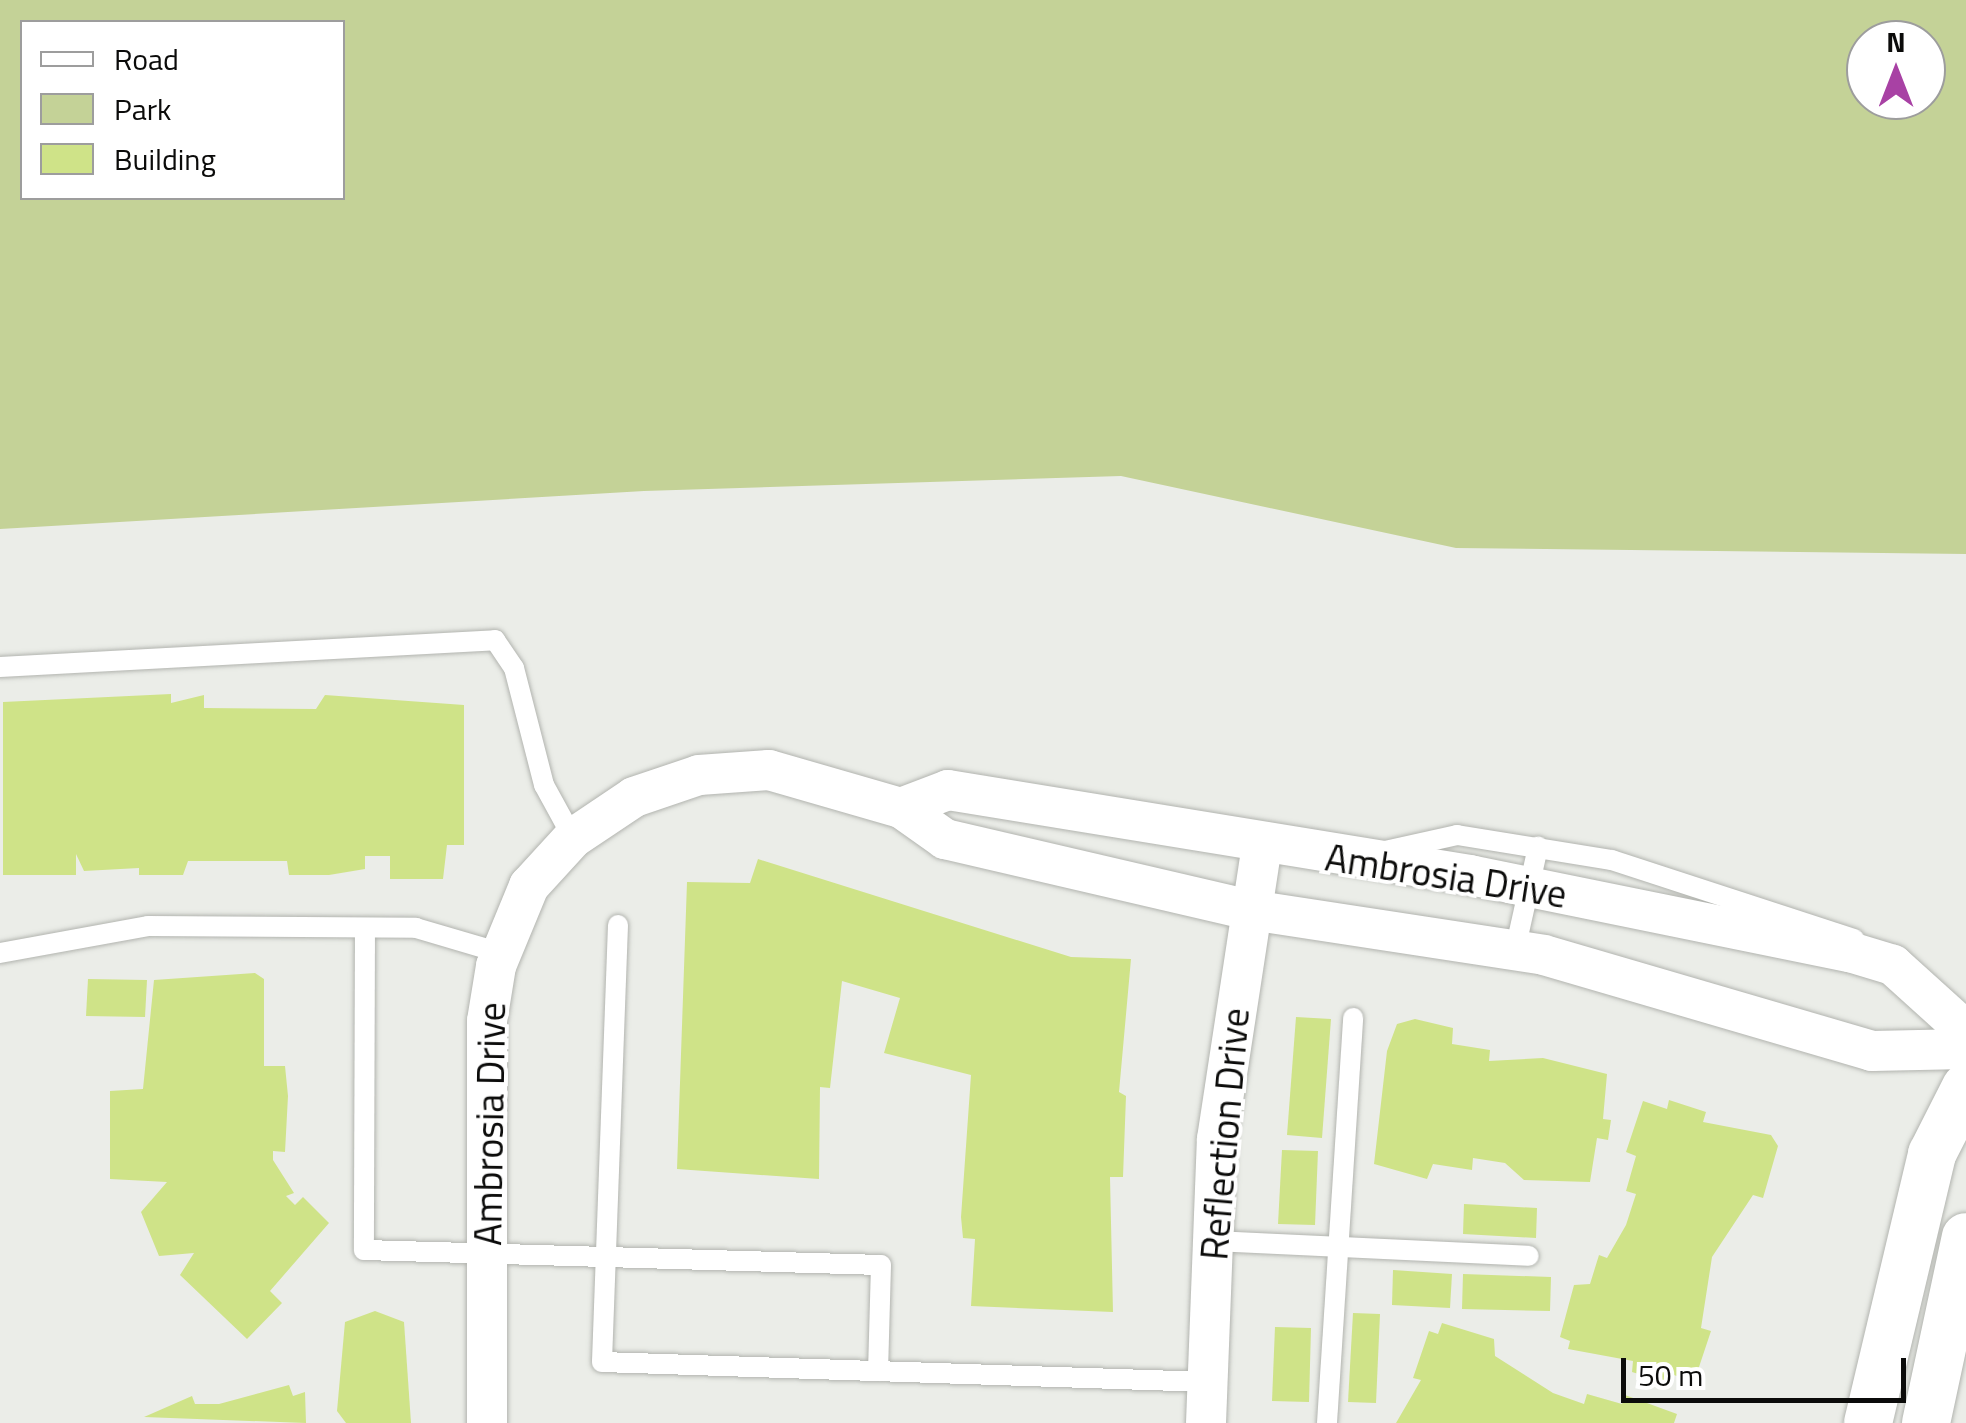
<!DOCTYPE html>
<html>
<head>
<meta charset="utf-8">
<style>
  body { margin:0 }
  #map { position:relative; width:1966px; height:1423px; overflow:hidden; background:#ebede8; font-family:"Titillium Web",sans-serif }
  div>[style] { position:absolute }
  .green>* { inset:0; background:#c4d297 }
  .building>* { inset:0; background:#cfe388 }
  .roads { filter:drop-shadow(0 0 2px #b2b4af) drop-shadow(0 0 2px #b2b4af) }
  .service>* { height:20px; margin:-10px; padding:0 10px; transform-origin:10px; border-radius:10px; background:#fff }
  .minor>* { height:40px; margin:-20px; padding:0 20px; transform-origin:20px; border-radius:20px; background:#fff }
  .tertiary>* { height:48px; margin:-24px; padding:0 24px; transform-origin:24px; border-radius:24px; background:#fff }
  span { translate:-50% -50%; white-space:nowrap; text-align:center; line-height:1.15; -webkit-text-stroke:8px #fff; paint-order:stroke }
  .street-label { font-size:38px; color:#0b0b0a }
  .legend { position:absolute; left:20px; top:20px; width:325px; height:180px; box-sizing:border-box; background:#fff; border:2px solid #9d9d9d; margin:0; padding:12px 18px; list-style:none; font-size:30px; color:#0b0b0a }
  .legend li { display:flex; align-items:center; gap:20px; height:50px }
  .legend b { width:50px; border:2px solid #9d9d9d }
  .north { position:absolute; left:1846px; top:20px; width:100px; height:100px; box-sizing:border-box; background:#fff; border:2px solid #9d9d9d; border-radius:50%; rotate:0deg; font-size:28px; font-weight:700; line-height:40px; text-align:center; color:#0b0b0a }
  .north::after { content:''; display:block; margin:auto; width:35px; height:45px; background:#a841a4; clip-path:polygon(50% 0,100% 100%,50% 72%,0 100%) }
  .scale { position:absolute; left:1621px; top:1358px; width:285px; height:45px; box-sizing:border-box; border:5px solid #0b0b0a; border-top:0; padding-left:12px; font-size:30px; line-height:35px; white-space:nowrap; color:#0b0b0a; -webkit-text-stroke:8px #fff; paint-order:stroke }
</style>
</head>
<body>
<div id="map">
  <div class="green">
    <i style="clip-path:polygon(evenodd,0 0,1966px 0,1966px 554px,1456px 548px,1121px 476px,644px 491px,0 529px,0 0,22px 22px,342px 22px,342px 198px,22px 198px,22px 22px,0 0,1866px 40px,1926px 40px,1926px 100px,1866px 100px,1866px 40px)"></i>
  </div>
  <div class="building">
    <i style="clip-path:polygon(171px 694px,171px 703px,204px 695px,204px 708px,316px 709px,325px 695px,464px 705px,464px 845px,447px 845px,443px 879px,390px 879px,390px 856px,365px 856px,365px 869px,329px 875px,289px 875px,287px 861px,188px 861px,183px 875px,139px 875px,139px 868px,84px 871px,76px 854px,76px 875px,3px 875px,3px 702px)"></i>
    <i style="clip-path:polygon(758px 859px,1071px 957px,1131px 959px,1119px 1092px,1126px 1096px,1123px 1177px,1110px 1177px,1113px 1312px,971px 1306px,975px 1239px,963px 1238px,961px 1217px,971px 1075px,884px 1053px,900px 998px,842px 981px,830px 1088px,820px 1087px,819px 1179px,677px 1169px,687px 882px,750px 883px)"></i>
    <i style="clip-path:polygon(255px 973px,264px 979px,264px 1066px,285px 1066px,288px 1096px,285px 1152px,273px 1151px,273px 1160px,294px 1193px,286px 1196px,295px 1205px,303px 1197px,329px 1223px,270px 1291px,282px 1303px,247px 1339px,180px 1275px,194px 1253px,159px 1256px,141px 1212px,167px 1182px,110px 1179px,110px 1091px,143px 1089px,154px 980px)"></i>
    <i style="clip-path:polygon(88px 979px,147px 980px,145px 1017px,86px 1016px)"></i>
    <i style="clip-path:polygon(1296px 1017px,1331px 1019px,1322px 1138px,1287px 1135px)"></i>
    <i style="clip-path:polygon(1415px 1019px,1453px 1028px,1452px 1044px,1490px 1050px,1489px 1061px,1543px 1058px,1607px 1074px,1603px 1119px,1611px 1120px,1608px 1140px,1597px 1138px,1590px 1182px,1524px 1180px,1505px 1163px,1473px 1158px,1472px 1170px,1433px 1164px,1427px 1179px,1374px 1164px,1387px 1051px,1397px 1024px)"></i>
    <i style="clip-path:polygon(1669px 1100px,1706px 1112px,1703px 1122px,1771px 1135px,1778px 1146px,1763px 1198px,1753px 1195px,1712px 1257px,1701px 1328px,1711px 1331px,1694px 1382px,1671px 1374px,1668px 1383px,1632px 1372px,1633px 1361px,1568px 1349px,1570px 1341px,1560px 1337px,1574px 1285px,1590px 1284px,1599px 1255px,1607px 1258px,1626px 1225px,1636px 1194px,1626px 1191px,1636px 1156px,1626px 1152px,1643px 1101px,1667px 1109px)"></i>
    <i style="clip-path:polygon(1282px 1150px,1318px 1151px,1315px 1225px,1278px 1224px)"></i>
    <i style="clip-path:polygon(1464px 1204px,1537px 1208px,1536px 1238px,1463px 1234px)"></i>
    <i style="clip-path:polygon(1393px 1270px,1452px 1274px,1450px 1308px,1392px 1305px)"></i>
    <i style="clip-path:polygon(1463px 1274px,1551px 1277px,1550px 1311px,1462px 1309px)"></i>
    <i style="clip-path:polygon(375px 1311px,404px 1322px,411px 1423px,346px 1423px,337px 1411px,345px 1322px)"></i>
    <i style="clip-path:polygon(1353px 1313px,1380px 1314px,1376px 1403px,1348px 1402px)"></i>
    <i style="clip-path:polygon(1442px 1323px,1494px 1339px,1495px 1356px,1553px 1393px,1584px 1404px,1587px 1394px,1622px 1404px,1625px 1395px,1677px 1414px,1674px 1423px,1396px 1423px,1421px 1380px,1413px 1378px,1429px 1331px,1438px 1334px)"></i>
    <i style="clip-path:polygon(1275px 1327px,1311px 1328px,1309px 1402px,1272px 1401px)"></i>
    <i style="clip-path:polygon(289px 1385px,293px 1396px,305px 1392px,306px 1423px,144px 1417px,192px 1396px,195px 1404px,219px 1404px)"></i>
  </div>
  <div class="roads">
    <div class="service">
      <i style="left:0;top:667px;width:496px;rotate:-3.1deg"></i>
      <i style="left:495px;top:640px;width:34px;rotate:56deg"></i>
      <i style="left:514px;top:668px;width:121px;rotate:75.6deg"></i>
      <i style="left:544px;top:785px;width:60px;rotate:61.3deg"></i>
      <i style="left:1385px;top:851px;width:74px;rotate:-12.5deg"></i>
      <i style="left:1457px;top:835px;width:157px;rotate:9.2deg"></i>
      <i style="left:1612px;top:860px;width:255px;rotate:18.1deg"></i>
      <i style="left:618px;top:925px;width:437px;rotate:92.1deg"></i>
      <i style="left:602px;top:1362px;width:606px;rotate:1.89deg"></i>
      <i style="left:365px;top:928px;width:322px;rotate:90.2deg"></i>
      <i style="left:364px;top:1250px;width:517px;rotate:1.66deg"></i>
      <i style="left:881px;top:1265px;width:106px;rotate:91.6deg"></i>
      <i style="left:1515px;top:950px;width:106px;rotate:-77.4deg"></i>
      <i style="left:0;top:953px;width:150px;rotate:-10.3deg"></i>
      <i style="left:148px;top:926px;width:268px;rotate:0.4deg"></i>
      <i style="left:416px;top:928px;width:89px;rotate:16.4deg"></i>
      <i style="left:1213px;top:1241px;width:316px;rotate:2.7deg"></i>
      <i style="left:1327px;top:1423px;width:406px;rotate:-86.3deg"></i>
    </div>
    <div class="minor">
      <i style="left:901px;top:808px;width:50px;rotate:-21deg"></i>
      <i style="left:948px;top:790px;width:529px;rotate:9.25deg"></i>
      <i style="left:1470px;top:875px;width:388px;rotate:11.5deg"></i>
      <i style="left:1850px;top:952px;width:45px;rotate:16.8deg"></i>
      <i style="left:1893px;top:965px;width:98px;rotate:42.1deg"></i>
      <i style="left:487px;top:1423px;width:402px;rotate:-90deg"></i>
      <i style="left:487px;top:1021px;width:56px;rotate:-80.7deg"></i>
      <i style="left:496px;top:966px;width:87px;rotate:-67.6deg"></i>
      <i style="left:529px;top:886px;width:65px;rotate:-47.5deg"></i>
      <i style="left:573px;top:838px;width:73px;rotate:-33.9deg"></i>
      <i style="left:634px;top:797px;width:69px;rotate:-18.7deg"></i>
      <i style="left:699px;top:775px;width:70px;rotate:-4.1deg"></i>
      <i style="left:769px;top:770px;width:137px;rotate:16.1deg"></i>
      <i style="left:901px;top:808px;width:54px;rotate:35.2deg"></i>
      <i style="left:945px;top:839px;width:314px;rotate:13.1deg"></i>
      <i style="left:1251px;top:910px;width:296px;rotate:8.7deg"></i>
      <i style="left:1544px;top:955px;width:342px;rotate:16.3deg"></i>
      <i style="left:1872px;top:1051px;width:94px;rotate:-1.2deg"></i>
      <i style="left:1206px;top:1423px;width:284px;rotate:-87.8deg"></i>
      <i style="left:1217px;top:1139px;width:296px;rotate:-81.3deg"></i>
    </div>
    <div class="tertiary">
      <i style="left:1868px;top:1423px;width:277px;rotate:-76.6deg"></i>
      <i style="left:1932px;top:1154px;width:75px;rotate:-63.1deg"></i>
      <i style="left:1926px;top:1423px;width:190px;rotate:-77.9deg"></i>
    </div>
  </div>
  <div class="street-label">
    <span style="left:1446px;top:876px;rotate:9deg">Ambrosia Drive</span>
    <span style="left:490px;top:1124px;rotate:-89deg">Ambrosia Drive</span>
    <span style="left:1225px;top:1134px;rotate:-85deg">Reflection Drive</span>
  </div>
  <ul class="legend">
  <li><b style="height:12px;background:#fff"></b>Road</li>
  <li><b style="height:28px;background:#c4d297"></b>Park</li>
  <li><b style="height:28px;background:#cfe388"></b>Building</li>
  </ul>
  <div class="north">N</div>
  <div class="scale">50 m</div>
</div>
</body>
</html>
